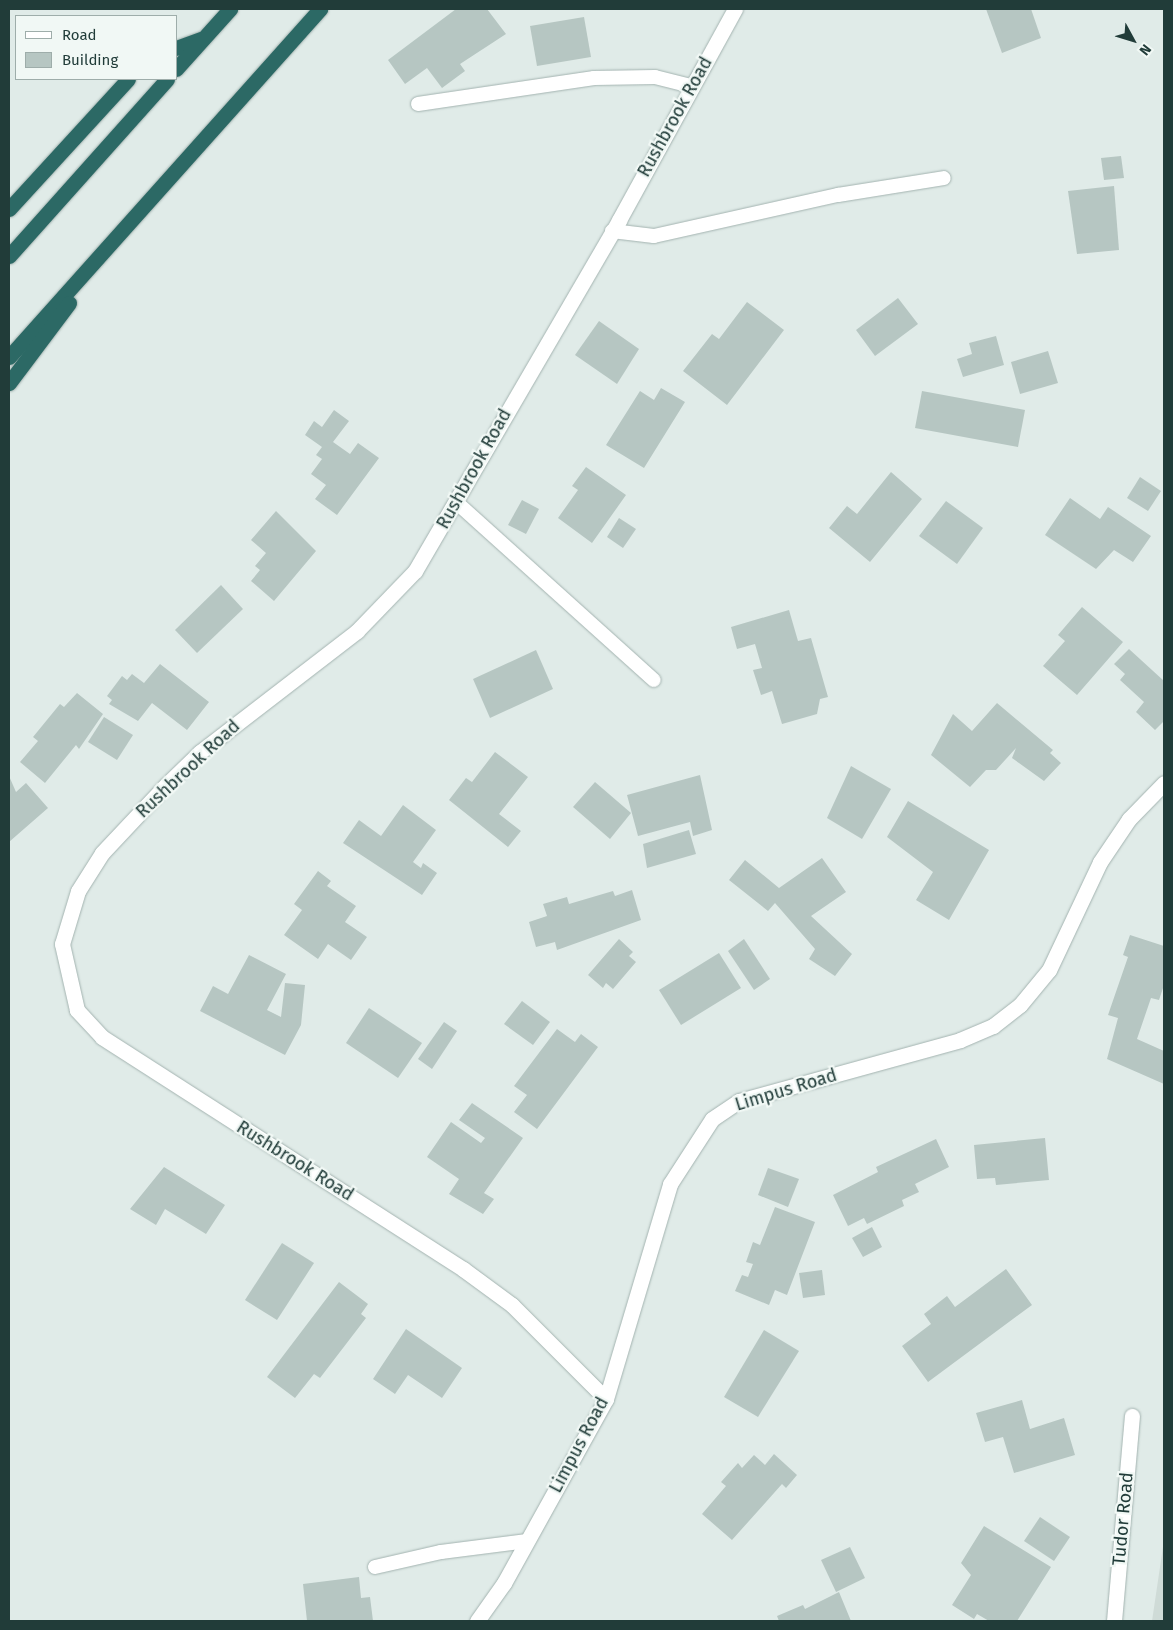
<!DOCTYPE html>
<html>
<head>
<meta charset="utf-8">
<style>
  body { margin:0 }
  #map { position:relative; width:1173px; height:1630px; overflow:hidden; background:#e0ebe8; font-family:"Fira Sans",sans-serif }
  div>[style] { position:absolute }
  .built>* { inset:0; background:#cfdbd7 }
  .building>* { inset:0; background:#b6c6c2 }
  .roads { filter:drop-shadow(0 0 1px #a3b3b0) drop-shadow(0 0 1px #a3b3b0) }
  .lane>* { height:14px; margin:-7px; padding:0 7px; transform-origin:7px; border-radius:7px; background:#fff }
  .street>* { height:15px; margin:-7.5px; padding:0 7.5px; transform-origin:7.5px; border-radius:7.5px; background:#fff }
  .highway>* { height:15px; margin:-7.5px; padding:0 7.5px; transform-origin:7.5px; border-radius:7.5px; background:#2c6965 }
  span { translate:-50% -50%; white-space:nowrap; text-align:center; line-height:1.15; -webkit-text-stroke:4.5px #f1f8f5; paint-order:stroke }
  .street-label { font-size:18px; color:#213c39 }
  .frame { position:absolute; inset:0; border:10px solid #213c39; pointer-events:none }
  .legend { position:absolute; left:15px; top:15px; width:162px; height:65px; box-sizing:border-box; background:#f1f8f5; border:1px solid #9eadaa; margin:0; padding:6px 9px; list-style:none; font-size:15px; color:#213c39 }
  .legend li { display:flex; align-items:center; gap:10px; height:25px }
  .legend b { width:25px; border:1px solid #9eadaa }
  .north { position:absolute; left:1108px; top:15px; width:50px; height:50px; -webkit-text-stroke:4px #f1f8f5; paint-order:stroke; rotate:129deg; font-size:14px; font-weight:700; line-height:20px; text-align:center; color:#213c39 }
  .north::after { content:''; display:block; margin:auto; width:18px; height:22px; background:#213c39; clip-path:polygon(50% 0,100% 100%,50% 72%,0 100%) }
</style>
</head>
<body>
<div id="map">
  <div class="built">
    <i style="clip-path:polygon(1164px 1540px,1164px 1621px,1152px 1621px)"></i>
  </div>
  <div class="building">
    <i style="clip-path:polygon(456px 9px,487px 9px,506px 34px,460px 64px,465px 71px,442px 88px,427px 68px,405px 84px,388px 60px)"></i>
    <i style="clip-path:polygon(986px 9px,1031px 9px,1041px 38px,1002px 53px)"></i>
    <i style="clip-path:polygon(584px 17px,591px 57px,537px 66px,530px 26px)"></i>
    <i style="clip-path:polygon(1121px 156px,1124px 178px,1104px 180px,1101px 158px)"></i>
    <i style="clip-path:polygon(1114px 186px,1119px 250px,1077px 254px,1068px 191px)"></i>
    <i style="clip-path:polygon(898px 298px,918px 324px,875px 356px,856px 330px)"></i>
    <i style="clip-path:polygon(747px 302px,784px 330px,727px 405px,683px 371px,712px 334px,719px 339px)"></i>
    <i style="clip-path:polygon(599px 321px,639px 349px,617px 384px,575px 355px)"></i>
    <i style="clip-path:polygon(996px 336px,1004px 365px,963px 377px,957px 359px,972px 354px,969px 343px)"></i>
    <i style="clip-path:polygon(1048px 351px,1058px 383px,1020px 394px,1011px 362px)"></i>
    <i style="clip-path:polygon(661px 388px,685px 402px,644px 468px,606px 445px,640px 391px,654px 400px)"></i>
    <i style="clip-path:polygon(922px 391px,1025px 410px,1018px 447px,915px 428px)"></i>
    <i style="clip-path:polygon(334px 410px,349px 421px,333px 442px,350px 454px,358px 443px,379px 458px,337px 515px,315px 499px,326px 485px,311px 474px,322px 459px,316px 455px,322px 447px,305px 435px,314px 421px,322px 427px)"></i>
    <i style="clip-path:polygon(586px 467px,626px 495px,592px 543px,558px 518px,578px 490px,572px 486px)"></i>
    <i style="clip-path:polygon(891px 472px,922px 499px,870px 562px,829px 528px,847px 506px,857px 514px)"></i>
    <i style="clip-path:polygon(1140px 477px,1161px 491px,1148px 511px,1127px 498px)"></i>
    <i style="clip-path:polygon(1070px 498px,1100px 519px,1108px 507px,1151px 536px,1133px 562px,1114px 550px,1096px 569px,1045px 535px)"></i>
    <i style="clip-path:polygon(522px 500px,539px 509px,526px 534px,508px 525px)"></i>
    <i style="clip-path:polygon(946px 501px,983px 528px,957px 564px,919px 536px)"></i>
    <i style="clip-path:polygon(276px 511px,316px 551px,274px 601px,251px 581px,260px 570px,255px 566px,266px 553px,251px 540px)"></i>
    <i style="clip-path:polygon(619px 518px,636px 529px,623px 548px,607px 537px)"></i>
    <i style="clip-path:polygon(221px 585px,243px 609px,197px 653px,175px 630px)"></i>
    <i style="clip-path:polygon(1082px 607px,1123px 642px,1077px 695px,1043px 666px,1065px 641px,1058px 635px)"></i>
    <i style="clip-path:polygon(789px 610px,798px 641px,811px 638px,828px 697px,820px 699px,817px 714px,782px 724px,772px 691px,761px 695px,753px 670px,762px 668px,755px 644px,737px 649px,731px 627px)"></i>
    <i style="clip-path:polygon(1129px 649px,1164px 681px,1164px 721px,1155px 730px,1136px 712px,1144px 702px,1120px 680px,1125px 674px,1114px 664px)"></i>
    <i style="clip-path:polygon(536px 650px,553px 689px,490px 718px,473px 679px)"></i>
    <i style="clip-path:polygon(160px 664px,209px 702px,187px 730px,152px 703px,138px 721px,109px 704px,112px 700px,107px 696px,122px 676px,127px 680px,132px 674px,144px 683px)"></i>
    <i style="clip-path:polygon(77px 693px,103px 714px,79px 749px,76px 745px,45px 783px,20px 762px,38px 741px,33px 737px,60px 704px,64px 707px)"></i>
    <i style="clip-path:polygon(997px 703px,1053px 750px,1050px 753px,1061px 763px,1044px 781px,1012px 758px,1016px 748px,996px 770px,986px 770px,970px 787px,931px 755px,953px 714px,972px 731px)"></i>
    <i style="clip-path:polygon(104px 717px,133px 735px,117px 760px,88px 742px)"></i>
    <i style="clip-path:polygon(495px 752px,528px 777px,499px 814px,521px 831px,508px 847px,449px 800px,466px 778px,472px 782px)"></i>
    <i style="clip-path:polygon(851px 766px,891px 789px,862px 839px,827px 818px)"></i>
    <i style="clip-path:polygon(700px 775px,712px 830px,693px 836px,690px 822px,638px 836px,627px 795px)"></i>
    <i style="clip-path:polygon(9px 776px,16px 792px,26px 783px,48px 808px,9px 842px)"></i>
    <i style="clip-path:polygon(595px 782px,631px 813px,610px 839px,573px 807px)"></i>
    <i style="clip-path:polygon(908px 801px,989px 850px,949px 920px,916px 900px,933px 872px,887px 837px)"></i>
    <i style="clip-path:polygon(403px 805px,436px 830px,413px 862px,421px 868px,423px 863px,437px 873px,422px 895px,343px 843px,359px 820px,381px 836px)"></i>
    <i style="clip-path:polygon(689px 830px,696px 854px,647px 868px,643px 844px)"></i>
    <i style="clip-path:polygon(822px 858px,846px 892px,811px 916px,852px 954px,835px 976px,809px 959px,815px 949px,775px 903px,768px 911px,729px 880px,745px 860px,779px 888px)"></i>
    <i style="clip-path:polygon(318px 871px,331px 881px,327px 886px,356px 906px,345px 922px,367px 937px,351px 960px,328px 944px,318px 959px,284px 935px,302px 910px,294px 904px)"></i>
    <i style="clip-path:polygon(632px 890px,641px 920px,557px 950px,555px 942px,536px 947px,529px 922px,547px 916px,543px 904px,567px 897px,569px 904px,613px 891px,615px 896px)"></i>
    <i style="clip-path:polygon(1130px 935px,1164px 946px,1164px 985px,1159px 1000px,1151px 998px,1137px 1039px,1164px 1051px,1164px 1084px,1107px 1059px,1118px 1018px,1108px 1015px,1128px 957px,1123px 955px)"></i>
    <i style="clip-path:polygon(619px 939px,633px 952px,629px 956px,636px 962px,613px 989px,606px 983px,603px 988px,588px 975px)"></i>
    <i style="clip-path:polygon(744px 939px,770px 979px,754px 990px,728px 951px)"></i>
    <i style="clip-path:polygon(719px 953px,741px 988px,681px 1025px,659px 990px)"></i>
    <i style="clip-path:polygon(249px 955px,286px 974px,267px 1010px,281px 1017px,285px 983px,305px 985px,301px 1025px,285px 1055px,200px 1011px,213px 986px,228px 994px)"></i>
    <i style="clip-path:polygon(522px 1001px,550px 1022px,533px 1045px,504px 1024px)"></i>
    <i style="clip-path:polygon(369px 1008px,422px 1043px,398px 1078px,346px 1043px)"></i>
    <i style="clip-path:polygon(444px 1022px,457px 1031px,432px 1069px,418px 1059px)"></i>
    <i style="clip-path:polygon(557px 1029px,575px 1042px,581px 1034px,598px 1047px,537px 1129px,514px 1112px,527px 1095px,514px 1086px)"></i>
    <i style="clip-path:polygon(472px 1103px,523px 1138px,484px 1193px,494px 1199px,483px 1214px,449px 1194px,459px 1179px,427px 1157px,451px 1122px,481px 1143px,485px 1138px,459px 1120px)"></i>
    <i style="clip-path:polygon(1045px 1138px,1049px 1180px,996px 1185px,995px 1178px,977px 1179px,974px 1145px)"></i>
    <i style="clip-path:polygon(936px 1139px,949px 1167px,915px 1184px,919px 1192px,902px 1200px,904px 1206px,867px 1224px,864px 1218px,848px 1226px,833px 1195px,878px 1172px,876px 1167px)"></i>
    <i style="clip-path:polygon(164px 1167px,225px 1205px,206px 1234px,165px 1209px,156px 1225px,130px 1209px)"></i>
    <i style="clip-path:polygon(768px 1168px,799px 1179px,788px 1207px,758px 1195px)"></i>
    <i style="clip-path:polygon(775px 1207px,815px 1222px,787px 1295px,775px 1290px,769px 1305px,735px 1291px,742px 1275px,748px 1277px,753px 1264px,746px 1262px,753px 1242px,760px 1245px)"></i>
    <i style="clip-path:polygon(872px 1227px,882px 1247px,863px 1257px,852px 1238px)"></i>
    <i style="clip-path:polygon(282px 1243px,314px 1263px,277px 1320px,245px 1300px)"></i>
    <i style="clip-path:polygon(1006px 1269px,1032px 1305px,928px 1382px,902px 1346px,931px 1324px,924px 1314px,947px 1296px,955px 1307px)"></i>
    <i style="clip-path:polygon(822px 1270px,825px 1295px,803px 1298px,799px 1273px)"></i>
    <i style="clip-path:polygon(339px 1282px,368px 1304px,361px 1314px,366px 1318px,320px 1378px,314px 1374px,295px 1398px,267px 1377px)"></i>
    <i style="clip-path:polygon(406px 1329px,462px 1368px,442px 1398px,408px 1375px,395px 1394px,373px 1379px)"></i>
    <i style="clip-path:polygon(764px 1330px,799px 1351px,758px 1417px,724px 1397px)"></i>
    <i style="clip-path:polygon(1022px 1400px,1030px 1429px,1064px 1418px,1075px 1455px,1014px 1473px,1003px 1437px,985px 1442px,976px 1413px)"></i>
    <i style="clip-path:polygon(774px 1454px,797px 1475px,786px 1488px,782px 1484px,732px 1540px,702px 1514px,726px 1486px,721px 1482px,738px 1463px,742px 1468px,754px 1455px,765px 1465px)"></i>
    <i style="clip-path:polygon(1040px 1517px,1070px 1537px,1054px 1561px,1024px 1541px)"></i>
    <i style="clip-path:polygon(984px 1526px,1051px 1567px,1017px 1621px,989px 1621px,977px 1614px,974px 1619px,952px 1605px,971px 1575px,961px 1563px)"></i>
    <i style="clip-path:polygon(850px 1547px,865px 1578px,836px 1592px,821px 1560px)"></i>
    <i style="clip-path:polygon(359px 1577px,361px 1598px,370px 1597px,373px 1621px,307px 1621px,303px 1584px)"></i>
    <i style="clip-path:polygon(839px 1592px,851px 1621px,779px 1621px,777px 1616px,803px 1605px,805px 1609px)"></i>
  </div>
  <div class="roads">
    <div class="lane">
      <i style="left:418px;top:104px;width:178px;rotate:-8.4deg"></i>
      <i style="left:594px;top:78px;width:61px;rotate:-0.9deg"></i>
      <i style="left:655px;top:77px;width:38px;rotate:14deg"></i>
      <i style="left:612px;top:231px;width:42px;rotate:6.8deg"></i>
      <i style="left:654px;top:236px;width:189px;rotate:-12.6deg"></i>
      <i style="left:838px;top:195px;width:107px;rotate:-9.1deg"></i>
      <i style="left:456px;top:502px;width:266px;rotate:42deg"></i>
      <i style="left:375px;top:1567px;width:68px;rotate:-12.8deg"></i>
      <i style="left:441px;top:1552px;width:87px;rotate:-7.3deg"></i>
    </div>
    <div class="street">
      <i style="left:606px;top:1399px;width:133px;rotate:-135deg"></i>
      <i style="left:512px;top:1305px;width:61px;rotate:-143.7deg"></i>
      <i style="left:463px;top:1269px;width:429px;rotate:-147.3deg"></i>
      <i style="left:102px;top:1037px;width:37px;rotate:-133deg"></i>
      <i style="left:77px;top:1010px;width:68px;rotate:-102.8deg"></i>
      <i style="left:62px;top:944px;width:55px;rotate:-73.2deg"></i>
      <i style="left:78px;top:891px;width:45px;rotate:-57.7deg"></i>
      <i style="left:102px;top:853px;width:88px;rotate:-46.8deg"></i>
      <i style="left:162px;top:789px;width:53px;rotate:-44.2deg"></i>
      <i style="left:200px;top:752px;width:198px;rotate:-37.6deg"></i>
      <i style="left:357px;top:631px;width:83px;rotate:-46deg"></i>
      <i style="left:415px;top:571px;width:406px;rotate:-59.8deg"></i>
      <i style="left:619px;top:220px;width:241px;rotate:-61.2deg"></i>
      <i style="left:477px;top:1621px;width:47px;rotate:-54.6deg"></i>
      <i style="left:504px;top:1583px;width:210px;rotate:-61deg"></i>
      <i style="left:606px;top:1399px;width:224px;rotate:-73.4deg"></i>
      <i style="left:670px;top:1184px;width:77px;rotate:-57.1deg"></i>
      <i style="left:712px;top:1119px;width:32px;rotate:-34deg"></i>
      <i style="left:739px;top:1101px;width:229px;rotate:-15.4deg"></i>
      <i style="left:960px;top:1040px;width:36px;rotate:-23deg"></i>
      <i style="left:993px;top:1026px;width:34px;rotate:-38deg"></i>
      <i style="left:1020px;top:1005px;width:45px;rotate:-50.4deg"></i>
      <i style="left:1049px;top:970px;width:119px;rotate:-64.7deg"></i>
      <i style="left:1100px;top:862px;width:52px;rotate:-56deg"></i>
      <i style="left:1129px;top:819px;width:50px;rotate:-45.8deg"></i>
      <i style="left:1114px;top:1621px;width:206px;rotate:-85deg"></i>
    </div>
    <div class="highway">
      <i style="left:176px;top:48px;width:27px;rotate:-20deg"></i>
      <i style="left:176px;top:69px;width:81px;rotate:-48deg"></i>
      <i style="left:9px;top:209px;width:176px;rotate:-47.5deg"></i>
      <i style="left:9px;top:256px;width:237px;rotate:-48.2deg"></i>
      <i style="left:9px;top:357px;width:467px;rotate:-48.2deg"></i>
      <i style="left:9px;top:383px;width:100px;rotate:-53.1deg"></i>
    </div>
  </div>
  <div class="street-label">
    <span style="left:675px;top:117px;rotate:-61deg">Rushbrook Road</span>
    <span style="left:474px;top:469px;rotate:-61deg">Rushbrook Road</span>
    <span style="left:188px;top:769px;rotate:-43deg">Rushbrook Road</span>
    <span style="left:786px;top:1090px;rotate:-17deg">Limpus Road</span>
    <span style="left:295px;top:1161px;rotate:32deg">Rushbrook Road</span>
    <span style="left:579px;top:1445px;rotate:-62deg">Limpus Road</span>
    <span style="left:1123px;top:1519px;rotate:-85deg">Tudor Road</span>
  </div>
  <div class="frame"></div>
  <ul class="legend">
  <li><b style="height:6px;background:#fff"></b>Road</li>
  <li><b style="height:14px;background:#b6c6c2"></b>Building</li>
  </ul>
  <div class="north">N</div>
</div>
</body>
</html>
